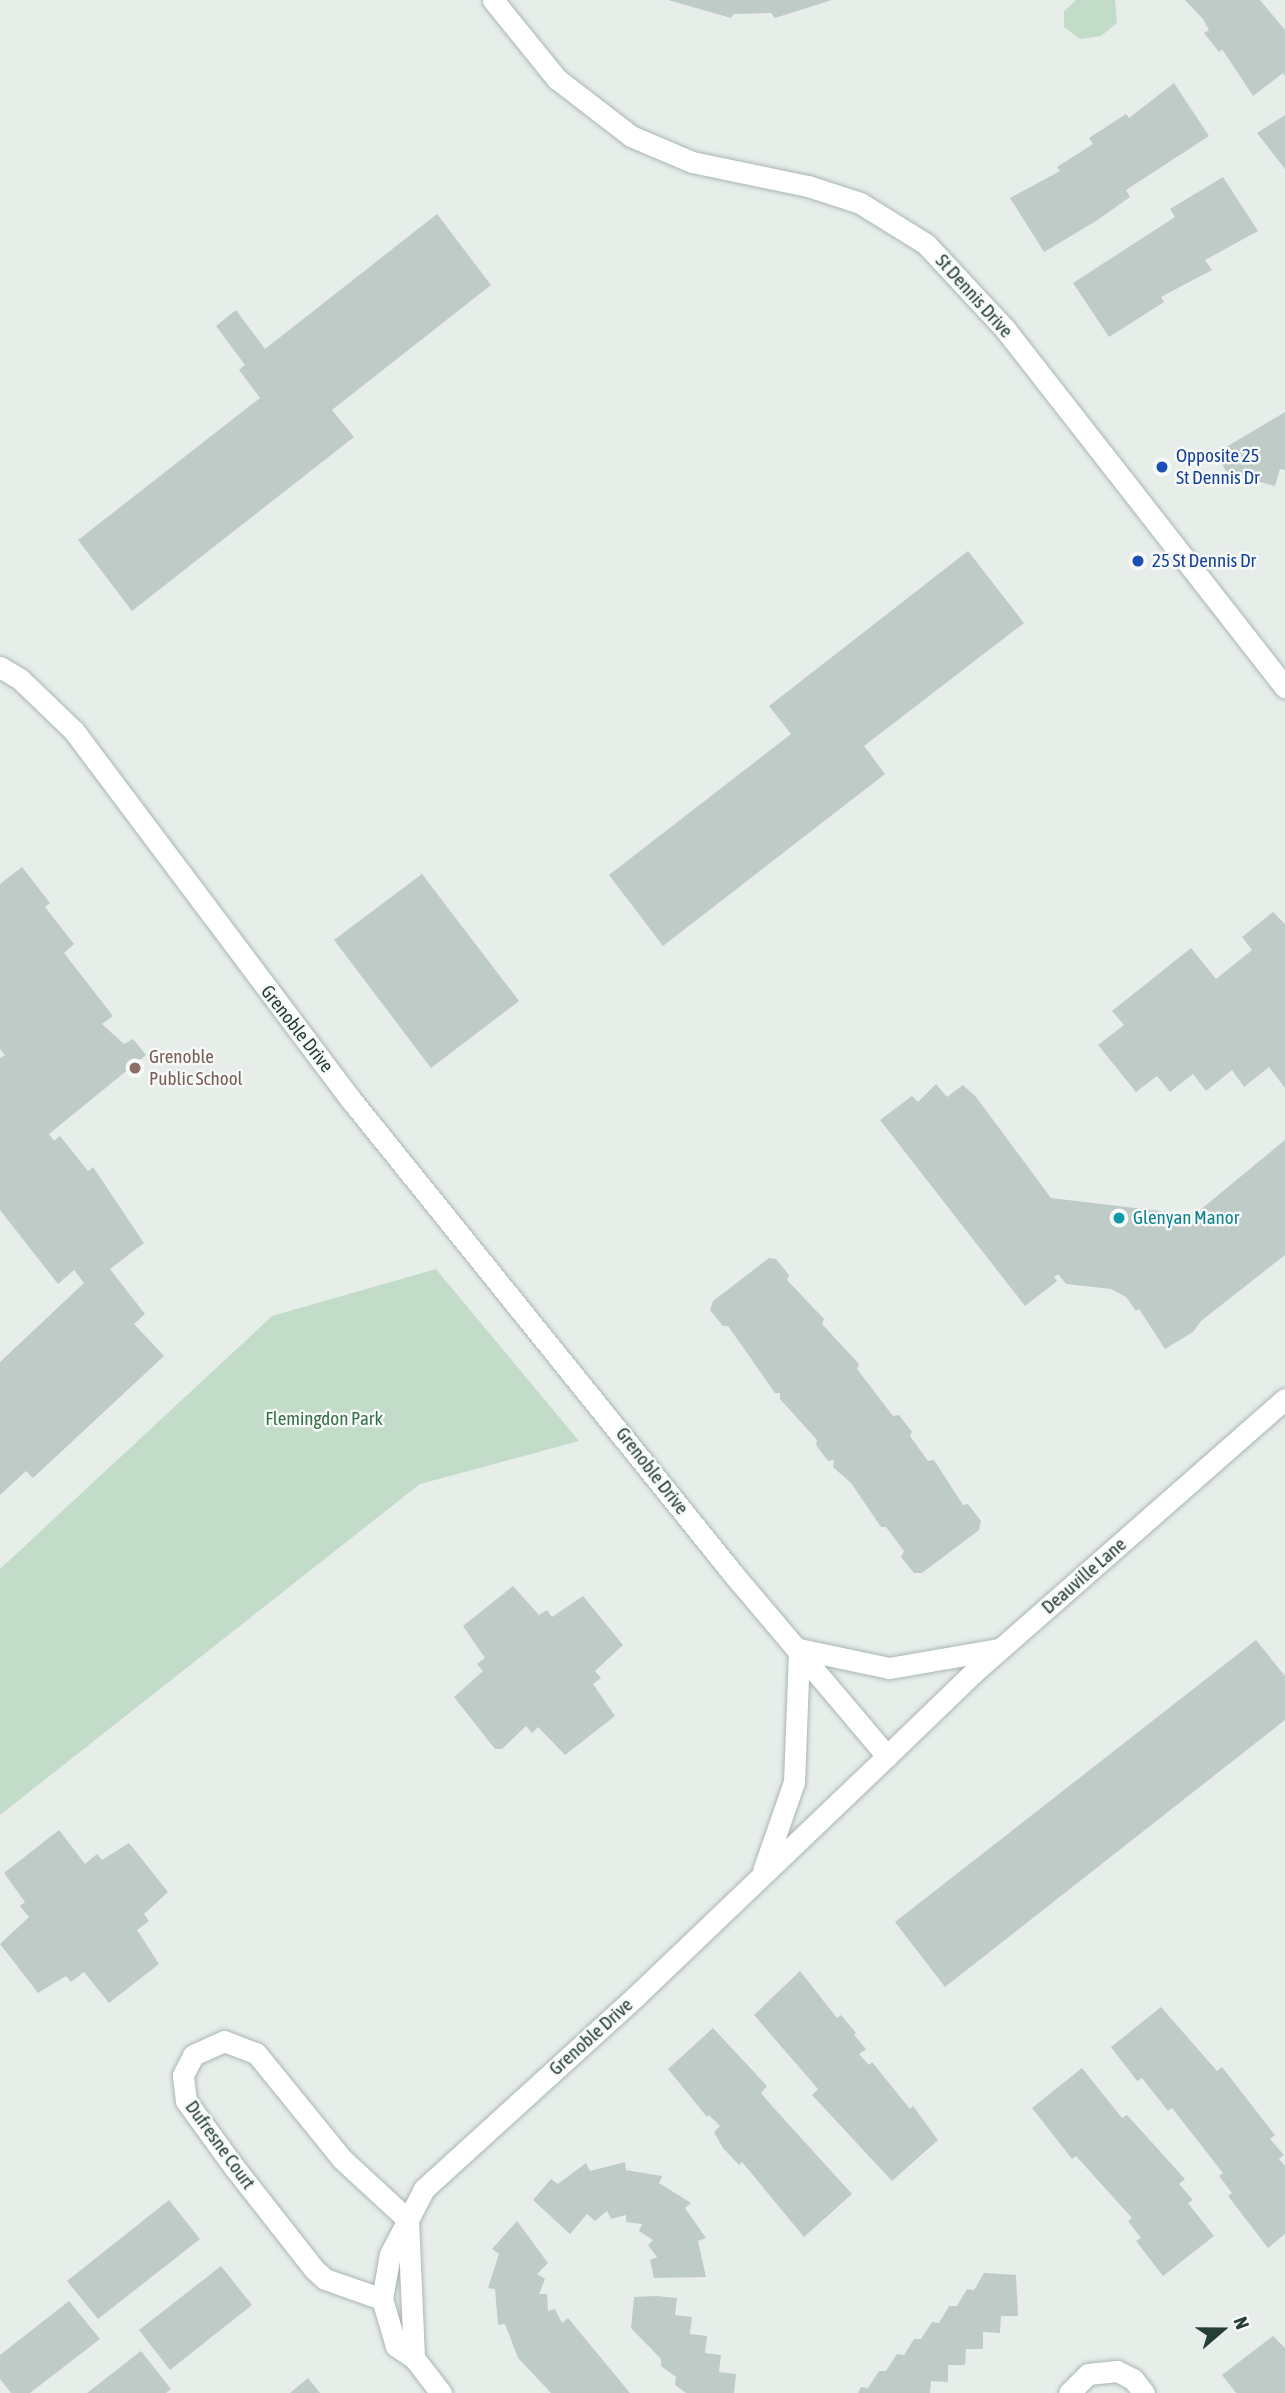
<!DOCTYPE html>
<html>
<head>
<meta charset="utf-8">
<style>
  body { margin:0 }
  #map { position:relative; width:1285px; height:2393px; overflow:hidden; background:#e7eeea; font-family:"Asap Condensed",sans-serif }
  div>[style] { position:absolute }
  .green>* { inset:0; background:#c2dcc9 }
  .building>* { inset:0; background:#bfcbc6 }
  .roads { filter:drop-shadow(0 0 2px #aab6b1) drop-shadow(0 0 2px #aab6b1) }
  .street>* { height:21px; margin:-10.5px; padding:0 10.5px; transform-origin:10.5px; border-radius:10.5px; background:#fff }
  .secondary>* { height:21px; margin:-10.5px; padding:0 10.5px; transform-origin:10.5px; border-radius:10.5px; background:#fff }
  .dots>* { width:19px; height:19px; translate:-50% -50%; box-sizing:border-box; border:4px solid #f7faf9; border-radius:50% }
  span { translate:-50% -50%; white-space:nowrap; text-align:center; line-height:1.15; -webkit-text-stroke:5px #f7faf9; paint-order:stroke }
  .street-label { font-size:19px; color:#273e38 }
  .transit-label { font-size:19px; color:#164399 }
  .left { translate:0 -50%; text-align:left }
  .education-label { font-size:19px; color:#785e54 }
  .culture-label { font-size:19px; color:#0d838f }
  .park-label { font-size:19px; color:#35714b }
  .north { position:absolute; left:1187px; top:2295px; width:70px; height:70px; -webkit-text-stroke:5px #f7faf9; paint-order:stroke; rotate:70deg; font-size:19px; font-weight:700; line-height:28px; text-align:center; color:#273e38 }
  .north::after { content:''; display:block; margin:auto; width:24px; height:32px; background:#273e38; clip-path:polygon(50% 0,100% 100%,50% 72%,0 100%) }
</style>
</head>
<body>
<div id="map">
  <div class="green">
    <i style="clip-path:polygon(1076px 0,1115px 0,1117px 23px,1101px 36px,1080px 39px,1064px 27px,1064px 11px)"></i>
    <i style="clip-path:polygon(436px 1269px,579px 1441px,420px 1484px,0 1815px,0 1569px,272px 1316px)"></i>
  </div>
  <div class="building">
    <i style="clip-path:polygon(668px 0,832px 0,775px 18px,771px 13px,734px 14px,731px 18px)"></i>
    <i style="clip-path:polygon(1185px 0,1260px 0,1285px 30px,1285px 76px,1283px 73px,1253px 96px,1222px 49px,1219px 52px,1204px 33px,1209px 30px,1203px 19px)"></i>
    <i style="clip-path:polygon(1174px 83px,1209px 136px,1126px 190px,1130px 197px,1096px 221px,1044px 252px,1010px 198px,1060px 171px,1057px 167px,1093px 144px,1089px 138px,1126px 114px,1129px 118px)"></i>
    <i style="clip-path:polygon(1285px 115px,1285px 169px,1257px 133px)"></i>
    <i style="clip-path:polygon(1223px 177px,1258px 231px,1205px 260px,1212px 270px,1161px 297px,1164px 302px,1109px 337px,1073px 283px,1175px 217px,1170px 209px)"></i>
    <i style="clip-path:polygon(437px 214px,491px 285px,332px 410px,354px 437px,132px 611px,78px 540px,260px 398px,239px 370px,245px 365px,216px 326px,236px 310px,265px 349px)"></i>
    <i style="clip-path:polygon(1285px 412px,1285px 470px,1280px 469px,1275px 486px,1227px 473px,1216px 453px)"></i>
    <i style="clip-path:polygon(968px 551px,1024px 623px,864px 746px,885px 774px,663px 946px,609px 875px,791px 734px,769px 706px)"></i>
    <i style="clip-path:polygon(22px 867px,50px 903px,45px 907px,74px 944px,64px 953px,113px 1016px,102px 1024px,124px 1044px,133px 1039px,146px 1055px,49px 1134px,54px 1141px,60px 1136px,88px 1171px,93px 1167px,144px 1243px,110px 1269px,145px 1314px,134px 1324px,164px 1356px,33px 1478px,26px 1471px,0 1495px,0 1362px,84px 1283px,74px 1270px,58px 1284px,0 1210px,0 1058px,5px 1055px,0 1049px,0 884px)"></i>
    <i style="clip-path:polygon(422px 874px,519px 1001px,431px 1068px,334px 940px)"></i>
    <i style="clip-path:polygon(1273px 912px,1285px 924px,1285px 1088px,1269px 1067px,1244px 1087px,1232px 1070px,1206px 1091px,1193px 1074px,1170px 1092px,1157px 1076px,1136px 1092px,1098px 1045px,1124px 1025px,1112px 1011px,1191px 948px,1216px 979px,1252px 950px,1242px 937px)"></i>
    <i style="clip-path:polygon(936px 1084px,947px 1097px,963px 1085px,976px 1097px,1051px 1198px,1194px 1215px,1285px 1140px,1285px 1255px,1201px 1321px,1193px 1332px,1165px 1349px,1139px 1309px,1136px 1311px,1126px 1297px,1111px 1289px,1066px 1284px,1058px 1274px,1054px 1277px,1057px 1281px,1025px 1306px,880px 1120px,912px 1096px,918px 1102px)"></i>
    <i style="clip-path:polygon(769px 1258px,776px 1259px,789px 1275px,787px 1280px,824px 1319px,822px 1324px,859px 1364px,857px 1369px,893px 1416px,899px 1415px,912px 1432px,910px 1436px,928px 1461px,934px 1460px,963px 1505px,968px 1504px,981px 1521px,979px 1530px,922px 1573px,914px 1573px,901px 1557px,904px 1551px,886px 1527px,881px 1527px,851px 1483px,833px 1467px,834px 1460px,828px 1461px,816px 1445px,817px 1440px,780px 1399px,780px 1393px,775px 1393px,728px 1326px,723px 1326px,710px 1310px,713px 1301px)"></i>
    <i style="clip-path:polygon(513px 1586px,539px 1615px,547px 1610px,552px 1617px,583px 1596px,623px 1645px,595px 1671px,601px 1678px,593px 1684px,615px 1716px,565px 1755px,538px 1727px,532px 1733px,526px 1726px,502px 1749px,495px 1749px,454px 1697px,483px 1671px,477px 1664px,485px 1658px,463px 1626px)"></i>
    <i style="clip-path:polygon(1256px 1640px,1285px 1676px,1285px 1720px,945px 1987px,895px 1922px)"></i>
    <i style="clip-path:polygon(59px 1830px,85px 1864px,97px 1854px,102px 1860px,129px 1843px,168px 1892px,144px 1914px,149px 1921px,137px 1930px,159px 1964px,109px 2003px,84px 1972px,71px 1982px,66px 1976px,38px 1993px,0 1944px,29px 1917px,20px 1906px,25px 1902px,4px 1873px)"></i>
    <i style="clip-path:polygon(800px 1971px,837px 2018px,841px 2015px,856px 2033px,854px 2035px,866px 2049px,859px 2054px,869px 2065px,872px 2062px,910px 2109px,913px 2106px,938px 2140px,892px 2181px,812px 2095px,818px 2089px,754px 2015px)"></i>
    <i style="clip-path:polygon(1161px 2007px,1217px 2071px,1222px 2067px,1275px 2135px,1270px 2139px,1284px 2155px,1279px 2159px,1285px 2166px,1285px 2234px,1268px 2248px,1228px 2196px,1232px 2193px,1219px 2176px,1223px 2173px,1172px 2108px,1168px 2111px,1142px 2078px,1137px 2081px,1111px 2047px)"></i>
    <i style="clip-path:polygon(713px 2028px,767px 2086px,761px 2093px,772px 2106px,852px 2194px,804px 2237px,742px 2162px,739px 2165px,723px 2148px,714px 2132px,720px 2126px,709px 2115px,707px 2117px,668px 2069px)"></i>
    <i style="clip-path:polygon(1082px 2068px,1122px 2118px,1127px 2115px,1185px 2179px,1179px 2184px,1193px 2200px,1188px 2203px,1214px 2236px,1163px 2276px,1136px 2241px,1141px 2238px,1128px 2221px,1132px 2218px,1076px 2156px,1072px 2159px,1032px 2108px)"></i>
    <i style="clip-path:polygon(625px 2162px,626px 2170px,662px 2176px,659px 2183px,691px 2203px,685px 2208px,706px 2238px,698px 2241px,706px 2277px,654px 2278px,650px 2260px,657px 2257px,648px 2245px,653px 2240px,639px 2231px,642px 2224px,626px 2222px,626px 2215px,611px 2219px,607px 2211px,595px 2221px,587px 2214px,570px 2234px,533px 2200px,551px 2179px,558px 2184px,586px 2163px,590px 2171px)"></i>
    <i style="clip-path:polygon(169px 2200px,200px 2239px,98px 2319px,67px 2281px)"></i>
    <i style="clip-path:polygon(517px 2221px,548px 2263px,537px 2274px,545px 2279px,539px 2294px,547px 2294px,548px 2311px,555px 2309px,562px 2323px,568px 2318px,630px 2393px,551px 2393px,518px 2358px,505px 2324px,498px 2325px,495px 2289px,488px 2288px,499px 2254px,492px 2249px)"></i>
    <i style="clip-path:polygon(221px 2266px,252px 2305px,170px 2370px,139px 2330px)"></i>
    <i style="clip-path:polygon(984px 2273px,1016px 2275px,1018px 2316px,1001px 2316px,1000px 2333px,983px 2332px,983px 2349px,966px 2349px,965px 2365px,948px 2365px,948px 2382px,931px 2381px,930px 2393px,858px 2393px,861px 2387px,868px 2388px,879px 2371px,886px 2371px,897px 2354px,904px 2355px,914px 2339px,921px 2339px,932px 2322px,939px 2323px,949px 2306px,957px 2306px,967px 2289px,974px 2290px)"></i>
    <i style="clip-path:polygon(656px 2296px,677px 2298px,675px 2315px,692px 2317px,690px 2334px,707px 2336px,705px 2353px,721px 2355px,719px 2372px,736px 2374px,734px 2393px,686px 2393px,675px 2385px,676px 2377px,661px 2366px,661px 2359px,631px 2328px,634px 2297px)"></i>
    <i style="clip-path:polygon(69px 2301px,100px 2339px,30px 2393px,11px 2393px,0 2379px,0 2355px)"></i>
    <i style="clip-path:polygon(1273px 2336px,1285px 2348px,1285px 2393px,1236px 2393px,1222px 2375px)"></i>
    <i style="clip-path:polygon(141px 2351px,171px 2389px,166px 2393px,87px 2393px)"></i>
    <i style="clip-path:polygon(308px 2378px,320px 2393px,290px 2393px)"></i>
  </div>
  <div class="roads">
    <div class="street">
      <i style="left:408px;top:2220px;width:138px;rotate:87.5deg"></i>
      <i style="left:382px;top:2299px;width:60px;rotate:-160.7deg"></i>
      <i style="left:325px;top:2279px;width:15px;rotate:-138deg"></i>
      <i style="left:314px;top:2269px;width:130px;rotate:-128.1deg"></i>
      <i style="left:234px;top:2167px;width:82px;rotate:-126deg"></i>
      <i style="left:186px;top:2101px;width:26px;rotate:-97deg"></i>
      <i style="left:183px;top:2075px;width:22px;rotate:-63deg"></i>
      <i style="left:193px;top:2055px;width:34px;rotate:-24deg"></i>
      <i style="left:224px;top:2041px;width:34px;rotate:21deg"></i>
      <i style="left:256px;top:2053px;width:136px;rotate:50.9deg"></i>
      <i style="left:342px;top:2159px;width:90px;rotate:42.7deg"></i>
      <i style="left:441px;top:2393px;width:44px;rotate:-127.6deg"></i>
      <i style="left:414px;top:2358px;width:22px;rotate:-146deg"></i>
      <i style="left:396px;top:2346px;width:49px;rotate:-106.6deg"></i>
      <i style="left:382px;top:2299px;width:46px;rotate:-79.9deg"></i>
      <i style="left:390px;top:2254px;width:73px;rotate:-62.4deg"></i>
      <i style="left:424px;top:2189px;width:287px;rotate:-42.3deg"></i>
      <i style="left:636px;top:1996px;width:347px;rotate:-43.7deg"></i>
      <i style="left:1069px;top:2393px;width:27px;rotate:-45deg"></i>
      <i style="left:1088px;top:2374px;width:29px;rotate:-6deg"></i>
      <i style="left:1117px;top:2371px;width:18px;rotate:27deg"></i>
      <i style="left:1133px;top:2379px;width:18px;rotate:52deg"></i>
    </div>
    <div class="secondary">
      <i style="left:493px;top:0;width:102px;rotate:51deg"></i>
      <i style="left:557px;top:79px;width:93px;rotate:37.6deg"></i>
      <i style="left:631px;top:136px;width:66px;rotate:23.1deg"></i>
      <i style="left:692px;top:162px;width:118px;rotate:11.7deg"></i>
      <i style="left:808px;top:186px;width:55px;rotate:18.1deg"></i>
      <i style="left:860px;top:203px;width:78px;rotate:31.8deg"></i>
      <i style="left:926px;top:244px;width:116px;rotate:47.1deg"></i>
      <i style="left:1005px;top:329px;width:455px;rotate:52deg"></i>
      <i style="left:0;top:667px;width:23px;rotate:31deg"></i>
      <i style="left:20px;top:679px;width:75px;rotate:43.9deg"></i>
      <i style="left:74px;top:731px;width:463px;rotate:53.1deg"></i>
      <i style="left:352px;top:1101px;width:609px;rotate:51.13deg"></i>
      <i style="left:734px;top:1575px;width:237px;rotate:49.8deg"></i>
      <i style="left:887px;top:1756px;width:120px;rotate:-44deg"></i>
      <i style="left:973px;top:1673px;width:415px;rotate:-41.3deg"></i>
      <i style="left:799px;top:1649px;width:92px;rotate:11.9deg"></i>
      <i style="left:889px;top:1668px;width:112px;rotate:-9.8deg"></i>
      <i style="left:763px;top:1871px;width:94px;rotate:-70.8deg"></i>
      <i style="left:794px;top:1782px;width:133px;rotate:-87.8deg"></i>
    </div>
  </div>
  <div class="dots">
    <i style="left:1162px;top:467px;background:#1a4fb4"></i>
    <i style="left:1138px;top:561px;background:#1a4fb4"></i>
    <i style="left:135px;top:1068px;background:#8d6e63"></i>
    <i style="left:1119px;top:1218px;background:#0f9aa8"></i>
  </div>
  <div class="street-label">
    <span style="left:974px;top:296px;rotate:48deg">St Dennis Drive</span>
    <span style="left:297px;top:1029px;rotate:52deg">Grenoble Drive</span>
    <span style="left:652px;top:1471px;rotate:52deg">Grenoble Drive</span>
    <span style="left:1084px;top:1576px;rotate:-41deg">Deauville Lane</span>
    <span style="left:591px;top:2037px;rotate:-42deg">Grenoble Drive</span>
    <span style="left:220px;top:2145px;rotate:54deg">Dufresne Court</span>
  </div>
  <div class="transit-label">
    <span class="left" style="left:1176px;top:467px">Opposite 25<br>St Dennis Dr</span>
    <span class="left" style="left:1152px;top:561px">25 St Dennis Dr</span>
  </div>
  <div class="education-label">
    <span class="left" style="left:149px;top:1068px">Grenoble<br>Public School</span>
  </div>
  <div class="culture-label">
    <span class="left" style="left:1133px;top:1218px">Glenyan Manor</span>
  </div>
  <div class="park-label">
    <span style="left:324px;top:1419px">Flemingdon Park</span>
  </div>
  <div class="north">N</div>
</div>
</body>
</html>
